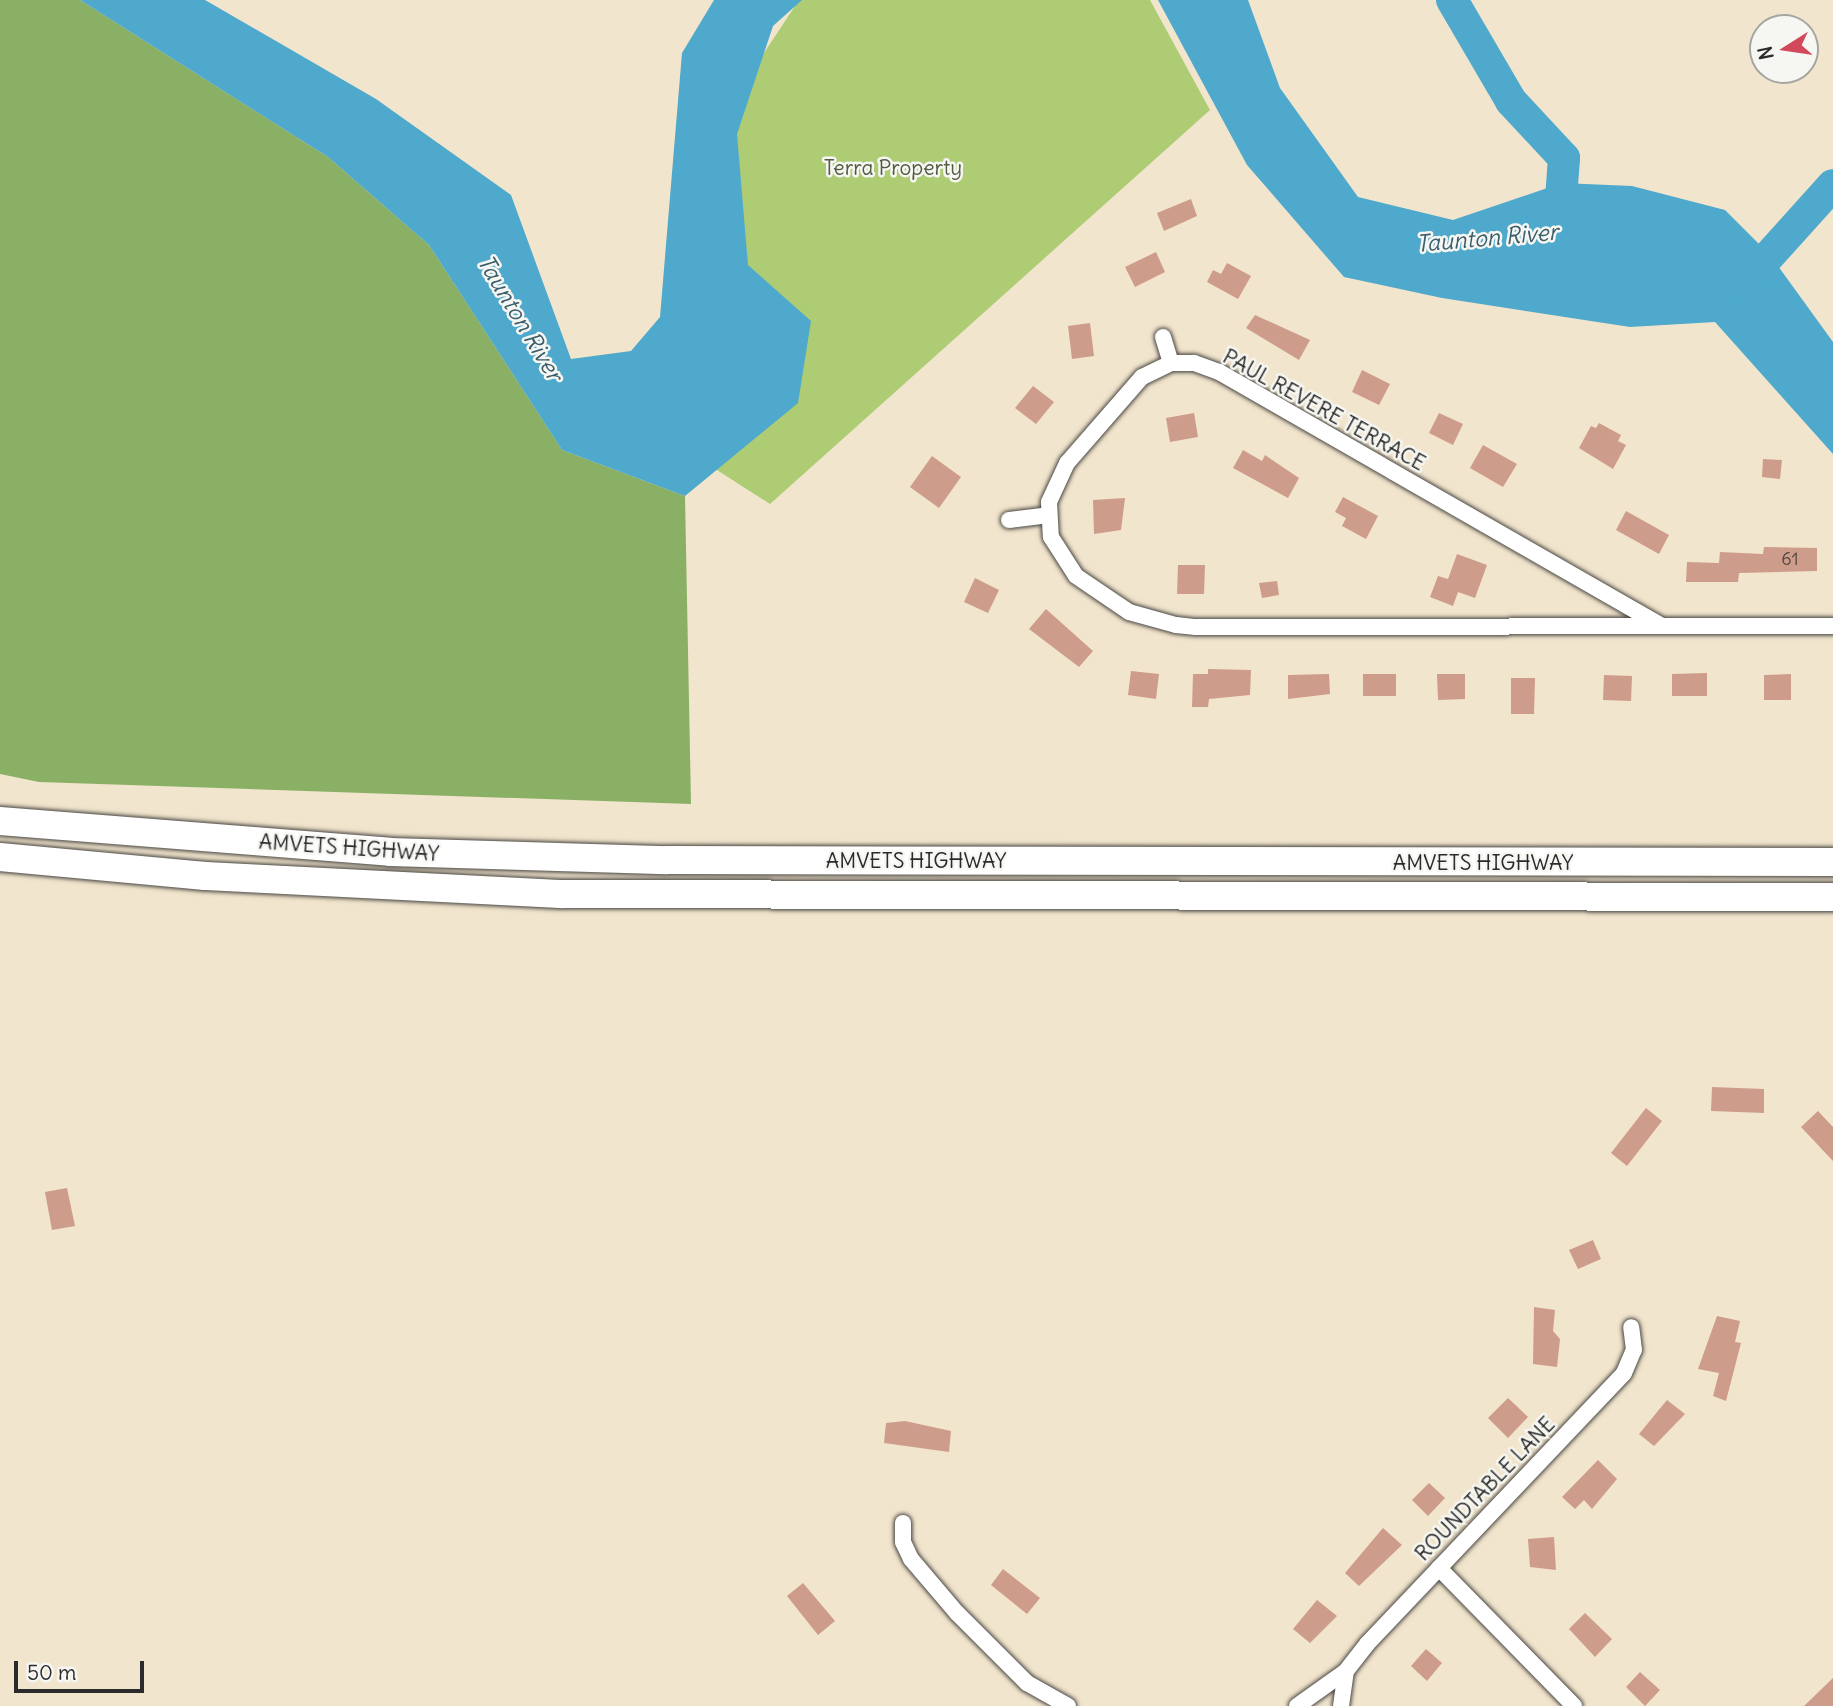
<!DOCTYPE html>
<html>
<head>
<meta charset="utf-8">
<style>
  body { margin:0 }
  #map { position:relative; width:1833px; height:1706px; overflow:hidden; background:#f2e5cd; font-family:Delius,sans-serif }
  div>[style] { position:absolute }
  .green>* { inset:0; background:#adcc74 }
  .forest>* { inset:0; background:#8ab066 }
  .water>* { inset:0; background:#4ea9cc }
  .river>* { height:32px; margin:-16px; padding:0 16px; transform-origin:16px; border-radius:16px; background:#4ea9cc }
  .building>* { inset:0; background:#ce9c8a }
  .roads { filter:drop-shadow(0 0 2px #494743) drop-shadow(0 0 2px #494743) }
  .street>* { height:16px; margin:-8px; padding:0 8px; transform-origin:8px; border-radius:8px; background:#fff }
  .highway>* { height:28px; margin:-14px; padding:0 14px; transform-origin:14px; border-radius:14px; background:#fff }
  span { translate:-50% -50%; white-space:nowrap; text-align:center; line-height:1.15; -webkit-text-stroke:5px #f6f6f2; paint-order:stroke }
  .number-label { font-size:18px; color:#544743 }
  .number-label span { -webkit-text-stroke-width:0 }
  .park-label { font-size:21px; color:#525b41 }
  .street-label { font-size:21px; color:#2b2b2b }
  .water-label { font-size:23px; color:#395d6b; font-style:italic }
  .north { position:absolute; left:1749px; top:14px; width:70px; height:70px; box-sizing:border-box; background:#f6f6f2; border:2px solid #a5a5a2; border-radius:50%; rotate:258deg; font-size:19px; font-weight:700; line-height:28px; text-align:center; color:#2b2b2b }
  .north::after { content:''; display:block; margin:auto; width:24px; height:32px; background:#d1495b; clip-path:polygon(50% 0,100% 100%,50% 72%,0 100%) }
  .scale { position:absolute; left:14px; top:1661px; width:130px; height:32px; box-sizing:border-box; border:4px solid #2b2b2b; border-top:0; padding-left:9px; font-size:21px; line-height:24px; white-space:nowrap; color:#2b2b2b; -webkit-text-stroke:5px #f6f6f2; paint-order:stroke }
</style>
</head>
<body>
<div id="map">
  <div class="green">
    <i style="clip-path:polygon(799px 0,1150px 0,1210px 110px,770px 504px,678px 445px,728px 282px,737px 94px)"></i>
  </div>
  <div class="forest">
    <i style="clip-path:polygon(0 0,80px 0,328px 157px,429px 245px,562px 450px,685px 496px,691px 804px,39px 782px,0 774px)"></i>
  </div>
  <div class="water">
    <i style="clip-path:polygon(80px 0,205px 0,376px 99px,511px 195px,571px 359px,631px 351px,660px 317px,682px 53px,714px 0,802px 0,773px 26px,737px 134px,748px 265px,811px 321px,798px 403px,685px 496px,562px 450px,429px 245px,328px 157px)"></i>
    <i style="clip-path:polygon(1158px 0,1248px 0,1280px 88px,1358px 197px,1453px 220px,1562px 183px,1632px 186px,1725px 210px,1770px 255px,1833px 342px,1833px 454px,1715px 322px,1630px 327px,1442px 298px,1344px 277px,1247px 165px)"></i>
  </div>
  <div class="river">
    <i style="left:1452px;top:0;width:117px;rotate:59.7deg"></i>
    <i style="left:1511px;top:101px;width:78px;rotate:47.1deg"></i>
    <i style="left:1564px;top:158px;width:41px;rotate:94.2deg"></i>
    <i style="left:1561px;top:199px;width:25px;rotate:138deg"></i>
    <i style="left:1741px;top:287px;width:137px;rotate:-48deg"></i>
  </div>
  <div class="building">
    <i style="clip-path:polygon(1191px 199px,1197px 216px,1164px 231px,1157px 213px)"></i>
    <i style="clip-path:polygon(1156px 252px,1165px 272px,1135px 287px,1125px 267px)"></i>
    <i style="clip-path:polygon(1227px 263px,1251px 276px,1238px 299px,1207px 282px,1213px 270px,1221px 274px)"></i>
    <i style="clip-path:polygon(1255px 315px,1310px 340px,1299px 360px,1246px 328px)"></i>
    <i style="clip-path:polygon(1090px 323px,1094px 356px,1072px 359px,1068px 326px)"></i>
    <i style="clip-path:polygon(1362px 370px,1390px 384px,1379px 405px,1352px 392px)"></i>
    <i style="clip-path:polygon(1033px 386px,1054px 402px,1036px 424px,1015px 408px)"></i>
    <i style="clip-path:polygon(1194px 413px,1198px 437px,1170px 442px,1166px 418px)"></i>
    <i style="clip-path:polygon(1439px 413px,1463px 424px,1453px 445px,1429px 433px)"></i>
    <i style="clip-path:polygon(1599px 423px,1621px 435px,1618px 441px,1626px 445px,1613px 469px,1579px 448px,1591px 426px,1596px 428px)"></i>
    <i style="clip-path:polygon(1483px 445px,1517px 464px,1503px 487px,1470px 468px)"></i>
    <i style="clip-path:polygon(1243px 450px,1262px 461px,1265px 455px,1299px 478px,1288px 498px,1233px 468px)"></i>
    <i style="clip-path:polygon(932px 456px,961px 477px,939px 508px,910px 487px)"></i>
    <i style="clip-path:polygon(1763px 459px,1782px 460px,1780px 479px,1762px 477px)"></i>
    <i style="clip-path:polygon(1343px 497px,1378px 516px,1366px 539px,1342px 526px,1346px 518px,1335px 512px)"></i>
    <i style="clip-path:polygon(1125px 498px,1121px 530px,1094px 534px,1093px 500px)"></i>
    <i style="clip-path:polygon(1626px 511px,1669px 535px,1659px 554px,1616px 530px)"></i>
    <i style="clip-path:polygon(1764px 547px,1817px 548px,1817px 571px,1739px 573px,1738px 582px,1686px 582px,1687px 562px,1719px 563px,1720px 552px,1763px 554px)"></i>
    <i style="clip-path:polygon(1457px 554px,1487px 565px,1475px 598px,1458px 592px,1453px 606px,1430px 597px,1438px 576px,1448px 579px)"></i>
    <i style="clip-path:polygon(1178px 565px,1205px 565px,1204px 594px,1177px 594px)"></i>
    <i style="clip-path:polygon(975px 578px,999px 590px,988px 613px,964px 602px)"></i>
    <i style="clip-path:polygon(1277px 581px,1279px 595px,1262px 598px,1259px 583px)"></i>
    <i style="clip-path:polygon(1046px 609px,1093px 651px,1079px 667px,1029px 629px)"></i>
    <i style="clip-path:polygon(1208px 669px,1251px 670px,1250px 695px,1209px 699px,1208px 707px,1192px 707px,1193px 674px,1208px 674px)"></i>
    <i style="clip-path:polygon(1131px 671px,1159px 674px,1156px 699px,1128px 695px)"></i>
    <i style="clip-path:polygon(1707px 673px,1707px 696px,1672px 696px,1672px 674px)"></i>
    <i style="clip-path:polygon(1329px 674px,1330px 694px,1288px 699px,1288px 675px)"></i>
    <i style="clip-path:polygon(1363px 674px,1396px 674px,1396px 696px,1363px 696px)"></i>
    <i style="clip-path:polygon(1437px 674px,1465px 674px,1465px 699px,1438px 700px)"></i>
    <i style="clip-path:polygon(1791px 674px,1791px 700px,1764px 700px,1764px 675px)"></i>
    <i style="clip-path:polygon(1604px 675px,1632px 676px,1631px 701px,1603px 700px)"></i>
    <i style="clip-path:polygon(1511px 678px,1535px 678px,1534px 714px,1511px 714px)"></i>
    <i style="clip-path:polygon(1712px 1087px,1764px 1089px,1764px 1113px,1711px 1111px)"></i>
    <i style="clip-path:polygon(1646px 1108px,1662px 1121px,1627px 1166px,1611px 1153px)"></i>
    <i style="clip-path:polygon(1818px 1111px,1833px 1127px,1833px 1161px,1801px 1127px)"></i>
    <i style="clip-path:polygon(67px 1188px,75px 1226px,52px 1230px,45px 1192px)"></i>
    <i style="clip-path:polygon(1593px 1240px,1601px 1259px,1578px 1269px,1569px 1250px)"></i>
    <i style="clip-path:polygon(1534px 1307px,1555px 1310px,1553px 1331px,1560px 1339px,1557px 1367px,1533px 1364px)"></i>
    <i style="clip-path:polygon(1717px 1316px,1740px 1321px,1735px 1342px,1741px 1343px,1726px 1401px,1713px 1396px,1719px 1373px,1698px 1369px)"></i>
    <i style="clip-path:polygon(1508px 1398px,1528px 1417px,1508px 1438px,1488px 1418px)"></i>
    <i style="clip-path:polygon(1667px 1400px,1685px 1414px,1654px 1446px,1639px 1434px)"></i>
    <i style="clip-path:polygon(905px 1421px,951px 1431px,949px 1452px,884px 1443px,886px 1423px)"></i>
    <i style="clip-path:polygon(1598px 1460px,1617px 1479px,1592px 1509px,1584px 1500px,1575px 1509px,1562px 1497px)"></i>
    <i style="clip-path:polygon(1429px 1483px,1445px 1498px,1428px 1516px,1412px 1500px)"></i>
    <i style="clip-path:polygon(1383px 1528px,1402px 1545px,1359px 1586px,1345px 1573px)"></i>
    <i style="clip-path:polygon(1554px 1537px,1556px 1570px,1530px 1567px,1528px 1539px)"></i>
    <i style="clip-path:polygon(1003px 1569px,1040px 1598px,1027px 1614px,991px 1585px)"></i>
    <i style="clip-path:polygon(803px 1583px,835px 1621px,818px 1635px,787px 1596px)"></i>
    <i style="clip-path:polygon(1317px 1600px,1337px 1616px,1310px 1643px,1293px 1629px)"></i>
    <i style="clip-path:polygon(1585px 1613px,1612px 1639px,1595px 1657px,1569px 1629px)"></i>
    <i style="clip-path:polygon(1426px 1649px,1442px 1663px,1427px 1681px,1411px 1666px)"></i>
    <i style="clip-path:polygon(1640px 1672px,1660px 1690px,1645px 1706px,1626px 1687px)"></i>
    <i style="clip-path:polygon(1833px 1678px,1833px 1706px,1804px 1706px)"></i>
  </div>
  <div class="roads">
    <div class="street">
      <i style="left:1163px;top:337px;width:27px;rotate:73deg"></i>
      <i style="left:1009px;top:520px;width:38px;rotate:-7deg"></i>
      <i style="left:1662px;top:626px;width:511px;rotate:-150.17deg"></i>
      <i style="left:1219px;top:372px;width:27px;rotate:-160deg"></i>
      <i style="left:1194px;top:363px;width:23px;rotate:180deg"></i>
      <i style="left:1171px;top:363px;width:32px;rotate:154deg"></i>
      <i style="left:1142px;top:377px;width:114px;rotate:131.1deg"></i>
      <i style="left:1067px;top:463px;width:43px;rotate:114.8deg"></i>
      <i style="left:1049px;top:502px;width:35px;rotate:87deg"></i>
      <i style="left:1051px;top:537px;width:46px;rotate:57.3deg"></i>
      <i style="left:1076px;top:576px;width:64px;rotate:34.2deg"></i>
      <i style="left:1129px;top:612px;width:49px;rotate:15.5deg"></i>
      <i style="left:1176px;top:625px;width:20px;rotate:6deg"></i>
      <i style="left:1196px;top:627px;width:637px;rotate:-0.09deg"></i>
      <i style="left:903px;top:1523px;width:19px;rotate:90deg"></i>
      <i style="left:903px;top:1542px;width:19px;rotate:65deg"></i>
      <i style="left:911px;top:1559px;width:71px;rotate:49.6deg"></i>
      <i style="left:957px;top:1613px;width:99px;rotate:45deg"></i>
      <i style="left:1027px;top:1683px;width:47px;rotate:29.3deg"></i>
      <i style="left:1439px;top:1568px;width:193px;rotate:45.6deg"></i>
      <i style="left:1297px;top:1706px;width:60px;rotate:-35.5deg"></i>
      <i style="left:1341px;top:1706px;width:35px;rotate:-82deg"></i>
      <i style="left:1346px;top:1671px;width:34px;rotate:-52deg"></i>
      <i style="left:1367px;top:1644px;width:373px;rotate:-46.5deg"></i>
      <i style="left:1624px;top:1373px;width:25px;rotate:-67deg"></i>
      <i style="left:1634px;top:1350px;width:23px;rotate:-97deg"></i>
    </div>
    <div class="highway">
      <i style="left:0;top:821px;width:391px;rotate:4.5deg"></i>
      <i style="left:390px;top:852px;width:277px;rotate:1.7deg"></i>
      <i style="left:667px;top:860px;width:1166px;rotate:0.1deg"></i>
      <i style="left:0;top:857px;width:206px;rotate:5.3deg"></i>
      <i style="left:205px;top:876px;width:356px;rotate:2.9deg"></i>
      <i style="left:561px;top:894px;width:1272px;rotate:0.14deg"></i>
    </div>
  </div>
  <div class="number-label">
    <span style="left:1790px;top:559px">61</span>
  </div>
  <div class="park-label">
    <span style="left:893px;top:168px">Terra Property</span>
  </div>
  <div class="street-label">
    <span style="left:1324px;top:410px;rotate:29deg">PAUL REVERE TERRACE</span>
    <span style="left:349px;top:848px;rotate:4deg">AMVETS HIGHWAY</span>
    <span style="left:916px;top:861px">AMVETS HIGHWAY</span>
    <span style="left:1483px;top:863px">AMVETS HIGHWAY</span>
    <span style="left:1485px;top:1489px;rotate:-46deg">ROUNDTABLE LANE</span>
  </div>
  <div class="water-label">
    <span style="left:1487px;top:238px;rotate:-5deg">Taunton River</span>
    <span style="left:520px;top:318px;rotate:59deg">Taunton River</span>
  </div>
  <div class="north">N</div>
  <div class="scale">50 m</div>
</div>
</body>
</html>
